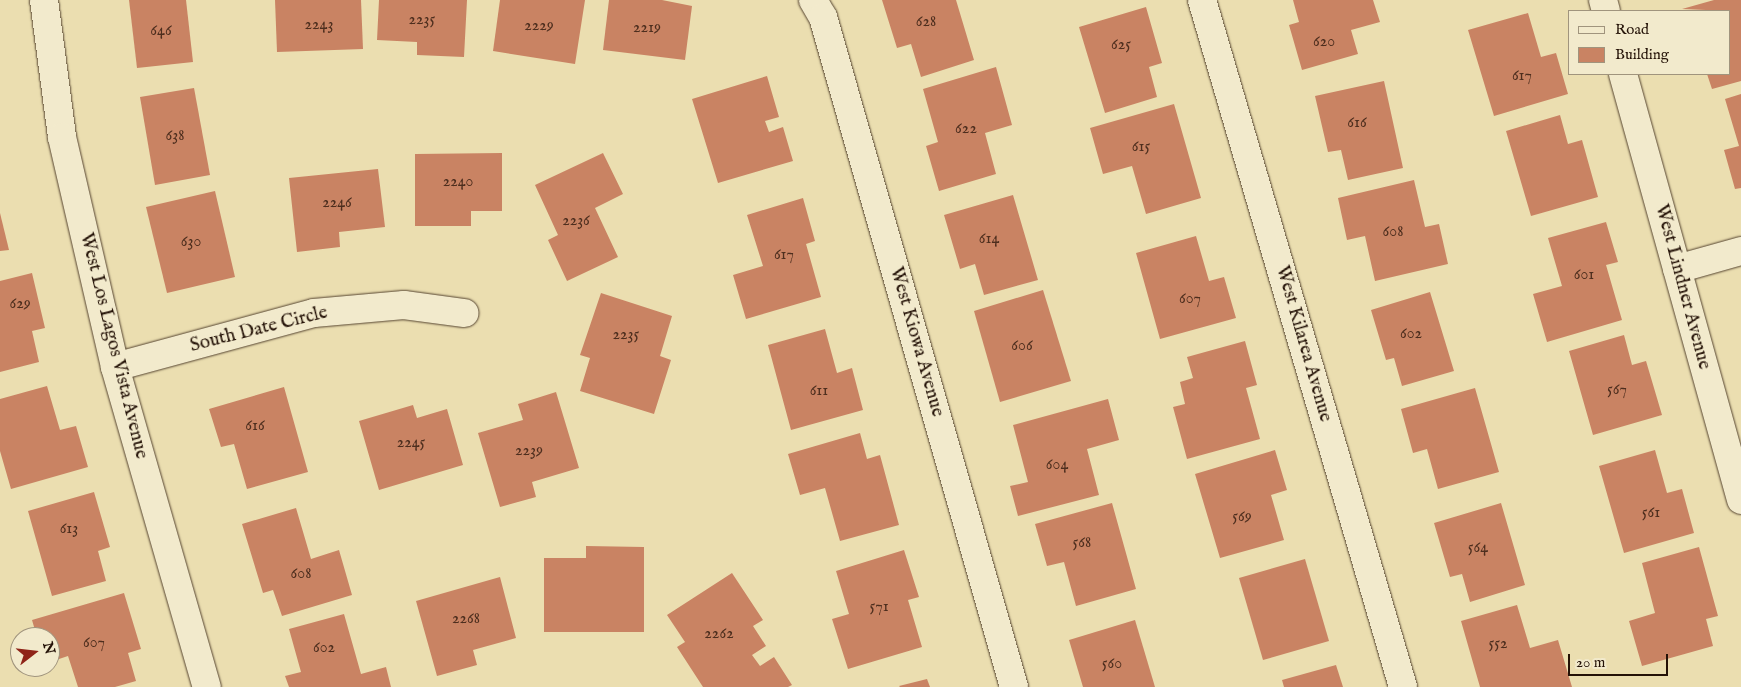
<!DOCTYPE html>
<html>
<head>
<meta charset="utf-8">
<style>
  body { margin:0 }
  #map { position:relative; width:1741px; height:687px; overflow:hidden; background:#ebdeb0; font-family:"IM FELL English",serif }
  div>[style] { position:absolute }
  .building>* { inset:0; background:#c98363 }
  .roads { filter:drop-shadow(0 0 1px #564531) drop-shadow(0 0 1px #564531) }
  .minor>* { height:28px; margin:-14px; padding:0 14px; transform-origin:14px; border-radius:14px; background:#f2eacc }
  span { translate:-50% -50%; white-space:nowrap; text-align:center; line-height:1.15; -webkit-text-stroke:5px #f2eacc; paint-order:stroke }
  .number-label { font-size:16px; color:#4d2e1e }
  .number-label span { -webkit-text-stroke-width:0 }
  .street-label { font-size:19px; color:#241207 }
  .legend { position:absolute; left:1568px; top:10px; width:162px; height:65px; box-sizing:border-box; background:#f2eacc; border:1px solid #a0947d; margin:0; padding:6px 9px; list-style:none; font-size:15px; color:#241207 }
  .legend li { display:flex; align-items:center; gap:10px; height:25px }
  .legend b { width:25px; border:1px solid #a0947d }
  .north { position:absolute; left:10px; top:627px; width:50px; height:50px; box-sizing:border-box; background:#f2eacc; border:1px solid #a0947d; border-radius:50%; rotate:74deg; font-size:14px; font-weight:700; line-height:20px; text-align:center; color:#241207 }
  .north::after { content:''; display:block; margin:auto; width:18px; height:22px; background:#8f2418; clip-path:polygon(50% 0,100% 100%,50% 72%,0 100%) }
  .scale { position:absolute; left:1568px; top:654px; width:100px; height:22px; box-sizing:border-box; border:2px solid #241207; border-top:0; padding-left:6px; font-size:15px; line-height:18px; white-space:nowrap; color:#241207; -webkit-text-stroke:4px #f2eacc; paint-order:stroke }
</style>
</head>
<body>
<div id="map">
  <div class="building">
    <i style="clip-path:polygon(129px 0,186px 0,193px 62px,137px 68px)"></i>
    <i style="clip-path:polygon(275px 0,361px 0,363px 49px,277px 52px)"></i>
    <i style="clip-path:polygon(379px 0,467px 0,464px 57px,417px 55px,417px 42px,377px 40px)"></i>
    <i style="clip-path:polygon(500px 0,585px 0,575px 64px,493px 51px)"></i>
    <i style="clip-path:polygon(609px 0,662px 0,692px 6px,685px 60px,603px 50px)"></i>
    <i style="clip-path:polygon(882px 0,956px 0,974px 60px,921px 77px,911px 44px,897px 48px)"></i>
    <i style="clip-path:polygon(1293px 0,1373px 0,1380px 22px,1351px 30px,1358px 54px,1302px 70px,1289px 25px,1299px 22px)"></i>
    <i style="clip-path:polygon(1714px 0,1741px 0,1741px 81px,1712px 89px,1707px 74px,1730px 74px,1730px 11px,1682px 9px)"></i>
    <i style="clip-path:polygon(1146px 7px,1162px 63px,1149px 67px,1157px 97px,1105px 113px,1079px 27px)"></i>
    <i style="clip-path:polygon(1528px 13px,1541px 57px,1556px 53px,1568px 94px,1494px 116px,1468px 30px)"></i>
    <i style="clip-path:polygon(996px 67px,1012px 125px,985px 133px,996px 174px,939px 191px,926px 146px,938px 142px,923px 89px)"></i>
    <i style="clip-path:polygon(767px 76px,779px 117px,765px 121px,769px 132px,783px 127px,793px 161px,718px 183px,692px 99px)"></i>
    <i style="clip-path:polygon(1384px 81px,1403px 168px,1348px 180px,1341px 150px,1328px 152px,1315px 96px)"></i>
    <i style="clip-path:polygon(194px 88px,210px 175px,155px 185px,140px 97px)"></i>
    <i style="clip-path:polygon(1741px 94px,1741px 188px,1735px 189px,1724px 150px,1739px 146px,1725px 99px)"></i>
    <i style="clip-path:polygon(1174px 104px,1201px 198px,1146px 214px,1132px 166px,1103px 174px,1090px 128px)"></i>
    <i style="clip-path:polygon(1560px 115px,1568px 144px,1582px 140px,1598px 197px,1531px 216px,1506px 131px)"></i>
    <i style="clip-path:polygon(502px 153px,502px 211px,471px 211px,471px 226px,415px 226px,415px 154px)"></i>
    <i style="clip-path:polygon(603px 153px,623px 194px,595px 208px,618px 257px,567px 281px,548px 240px,558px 235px,535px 185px)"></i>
    <i style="clip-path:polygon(378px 169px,385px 227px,339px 232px,340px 247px,297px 252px,289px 178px)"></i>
    <i style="clip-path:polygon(1414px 180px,1425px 227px,1439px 224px,1448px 264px,1375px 281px,1365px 236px,1347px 240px,1338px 198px)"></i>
    <i style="clip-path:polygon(215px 191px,235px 277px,167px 293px,146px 207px)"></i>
    <i style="clip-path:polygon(1013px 195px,1038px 280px,984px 295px,975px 264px,960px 269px,944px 215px)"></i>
    <i style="clip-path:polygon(803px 198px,815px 241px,806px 244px,821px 297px,746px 319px,733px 275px,763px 266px,747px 215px)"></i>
    <i style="clip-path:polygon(0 213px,9px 250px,0 251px)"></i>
    <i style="clip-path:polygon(1606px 222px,1618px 262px,1606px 265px,1622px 320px,1547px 342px,1533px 294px,1562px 286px,1548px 238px)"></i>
    <i style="clip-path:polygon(1196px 236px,1209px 281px,1224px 277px,1236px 318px,1160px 339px,1136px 253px)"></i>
    <i style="clip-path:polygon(32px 273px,45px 328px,32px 331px,39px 362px,0 372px,0 281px)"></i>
    <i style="clip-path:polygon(1043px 290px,1071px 381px,1000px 402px,974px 311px)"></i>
    <i style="clip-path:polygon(1430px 292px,1454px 371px,1402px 386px,1394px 358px,1386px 360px,1371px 310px)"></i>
    <i style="clip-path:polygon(601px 293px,672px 316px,660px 356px,671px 360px,654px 414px,580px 391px,590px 358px,580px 355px)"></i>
    <i style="clip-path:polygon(825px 329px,837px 373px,852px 368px,863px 410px,791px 430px,768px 345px)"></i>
    <i style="clip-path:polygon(1624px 335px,1632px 365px,1646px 361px,1662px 415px,1593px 435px,1569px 351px)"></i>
    <i style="clip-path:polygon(1245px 341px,1257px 385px,1246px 388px,1260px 439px,1187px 459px,1173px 407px,1185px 404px,1180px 382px,1193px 378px,1187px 357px)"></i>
    <i style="clip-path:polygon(47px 386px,60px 430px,76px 426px,88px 467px,11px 489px,0 451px,0 399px)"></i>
    <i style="clip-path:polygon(284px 387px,308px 472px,247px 489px,234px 444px,221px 447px,209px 409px)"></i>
    <i style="clip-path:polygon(1475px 388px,1499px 472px,1438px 489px,1427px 449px,1413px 453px,1401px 409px)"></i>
    <i style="clip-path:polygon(556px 392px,579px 468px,532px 482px,536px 497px,500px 507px,478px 433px,523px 420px,518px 404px)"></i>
    <i style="clip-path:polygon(1108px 399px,1119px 440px,1087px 449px,1099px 495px,1018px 516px,1010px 486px,1028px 482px,1013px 425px)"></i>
    <i style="clip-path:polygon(413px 405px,417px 418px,447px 409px,463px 465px,379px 490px,359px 421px)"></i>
    <i style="clip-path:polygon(860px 433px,867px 459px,880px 455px,899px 525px,840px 541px,825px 488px,800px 495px,788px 454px)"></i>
    <i style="clip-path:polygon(1275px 450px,1287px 490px,1271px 495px,1284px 540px,1220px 558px,1195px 474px)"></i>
    <i style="clip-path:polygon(1655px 450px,1667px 493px,1682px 489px,1694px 533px,1624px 553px,1599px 466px)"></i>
    <i style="clip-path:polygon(94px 492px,110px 547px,98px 551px,106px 581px,52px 596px,28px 511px)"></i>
    <i style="clip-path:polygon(1112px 503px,1136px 589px,1076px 606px,1064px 562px,1047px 566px,1035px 524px)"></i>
    <i style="clip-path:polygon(1501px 503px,1525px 585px,1470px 602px,1462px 574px,1450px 577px,1434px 523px)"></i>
    <i style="clip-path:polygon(296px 508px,311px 559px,339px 550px,352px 595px,282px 616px,273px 590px,263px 593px,242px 524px)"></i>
    <i style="clip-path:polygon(586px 546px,644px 547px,644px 632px,544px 632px,544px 558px,586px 558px)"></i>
    <i style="clip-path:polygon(1699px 547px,1718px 616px,1706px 619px,1713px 646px,1642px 666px,1629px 621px,1655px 613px,1642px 563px)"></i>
    <i style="clip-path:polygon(904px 550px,919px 597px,908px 600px,922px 647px,848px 669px,832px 619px,849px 614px,836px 571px)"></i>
    <i style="clip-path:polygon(1305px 559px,1329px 641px,1263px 660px,1239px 578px)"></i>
    <i style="clip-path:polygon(732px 573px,763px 620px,753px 626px,766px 646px,752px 655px,760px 666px,774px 657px,792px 685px,788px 687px,703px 687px,677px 647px,685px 642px,667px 615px)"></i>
    <i style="clip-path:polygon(500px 577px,516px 638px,473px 650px,477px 665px,437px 676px,416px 601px)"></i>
    <i style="clip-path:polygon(124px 593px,141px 649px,128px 653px,136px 681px,115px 687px,78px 687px,68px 656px,50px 662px,50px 637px,37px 637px,32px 620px)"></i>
    <i style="clip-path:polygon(1517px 605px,1530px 648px,1558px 640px,1572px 687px,1480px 687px,1461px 621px)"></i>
    <i style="clip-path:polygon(344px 614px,361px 674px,386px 667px,391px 687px,289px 687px,285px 676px,301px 672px,289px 629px)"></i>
    <i style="clip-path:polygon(1135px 620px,1155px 687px,1083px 687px,1069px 640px)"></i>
    <i style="clip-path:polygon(1336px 665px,1343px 687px,1284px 687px,1282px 680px)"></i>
    <i style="clip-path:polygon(927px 679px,930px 687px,900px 687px,899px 686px)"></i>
  </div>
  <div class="roads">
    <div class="minor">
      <i style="left:44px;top:0;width:138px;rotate:82.5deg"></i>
      <i style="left:62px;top:137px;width:236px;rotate:77deg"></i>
      <i style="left:115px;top:367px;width:333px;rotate:74deg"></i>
      <i style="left:813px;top:0;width:20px;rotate:60deg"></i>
      <i style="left:823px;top:17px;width:697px;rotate:74.09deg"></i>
      <i style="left:1202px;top:0;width:716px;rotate:73.69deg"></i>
      <i style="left:1603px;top:0;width:11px;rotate:75deg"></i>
      <i style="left:1623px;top:74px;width:442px;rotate:74.5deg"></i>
      <i style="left:1677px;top:269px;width:66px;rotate:-15.7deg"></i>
      <i style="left:115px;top:367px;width:206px;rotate:-15.2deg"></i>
      <i style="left:314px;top:313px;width:90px;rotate:-5.1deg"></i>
      <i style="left:404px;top:305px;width:61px;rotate:7.6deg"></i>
    </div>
  </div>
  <div class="number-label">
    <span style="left:422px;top:20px">2235</span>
    <span style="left:926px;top:22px">628</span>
    <span style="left:319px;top:25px">2243</span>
    <span style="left:539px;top:26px">2229</span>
    <span style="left:647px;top:28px">2219</span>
    <span style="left:161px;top:31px">646</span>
    <span style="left:1324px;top:42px">620</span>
    <span style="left:1121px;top:45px">625</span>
    <span style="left:1522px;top:76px">617</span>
    <span style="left:1357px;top:123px">616</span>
    <span style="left:966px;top:129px">622</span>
    <span style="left:175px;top:136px">638</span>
    <span style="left:1141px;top:147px">615</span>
    <span style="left:458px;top:182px">2240</span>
    <span style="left:337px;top:203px">2246</span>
    <span style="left:576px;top:221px">2236</span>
    <span style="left:1393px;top:232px">608</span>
    <span style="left:989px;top:239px">614</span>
    <span style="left:191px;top:242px">630</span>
    <span style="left:784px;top:255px">617</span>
    <span style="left:1584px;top:275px">601</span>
    <span style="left:1190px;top:299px">607</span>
    <span style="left:20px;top:304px">629</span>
    <span style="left:1411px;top:334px">602</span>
    <span style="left:626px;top:335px">2235</span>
    <span style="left:1022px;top:346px">606</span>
    <span style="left:1617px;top:390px">567</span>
    <span style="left:819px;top:391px">611</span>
    <span style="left:255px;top:426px">616</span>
    <span style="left:411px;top:443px">2245</span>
    <span style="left:529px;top:451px">2239</span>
    <span style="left:1057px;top:465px">604</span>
    <span style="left:1651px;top:513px">561</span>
    <span style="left:1242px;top:517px">569</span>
    <span style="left:69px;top:529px">613</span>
    <span style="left:1082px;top:543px">568</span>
    <span style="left:1478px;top:548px">564</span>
    <span style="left:301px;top:574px">608</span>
    <span style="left:879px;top:607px">571</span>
    <span style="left:466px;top:619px">2268</span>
    <span style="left:719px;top:634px">2262</span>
    <span style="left:94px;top:643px">607</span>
    <span style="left:1498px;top:644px">552</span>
    <span style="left:324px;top:648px">602</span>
    <span style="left:1112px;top:664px">560</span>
  </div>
  <div class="street-label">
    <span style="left:1682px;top:287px;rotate:75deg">West Lindner Avenue</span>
    <span style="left:259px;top:330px;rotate:-14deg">South Date Circle</span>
    <span style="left:916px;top:342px;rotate:74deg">West Kiowa Avenue</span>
    <span style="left:1303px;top:344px;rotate:74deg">West Kilarea Avenue</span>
    <span style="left:113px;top:346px;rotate:76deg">West Los Lagos Vista Avenue</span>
  </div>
  <ul class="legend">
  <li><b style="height:6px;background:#f2eacc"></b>Road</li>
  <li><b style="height:14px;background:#c98363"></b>Building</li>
  </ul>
  <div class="north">N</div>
  <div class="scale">20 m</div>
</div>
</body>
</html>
